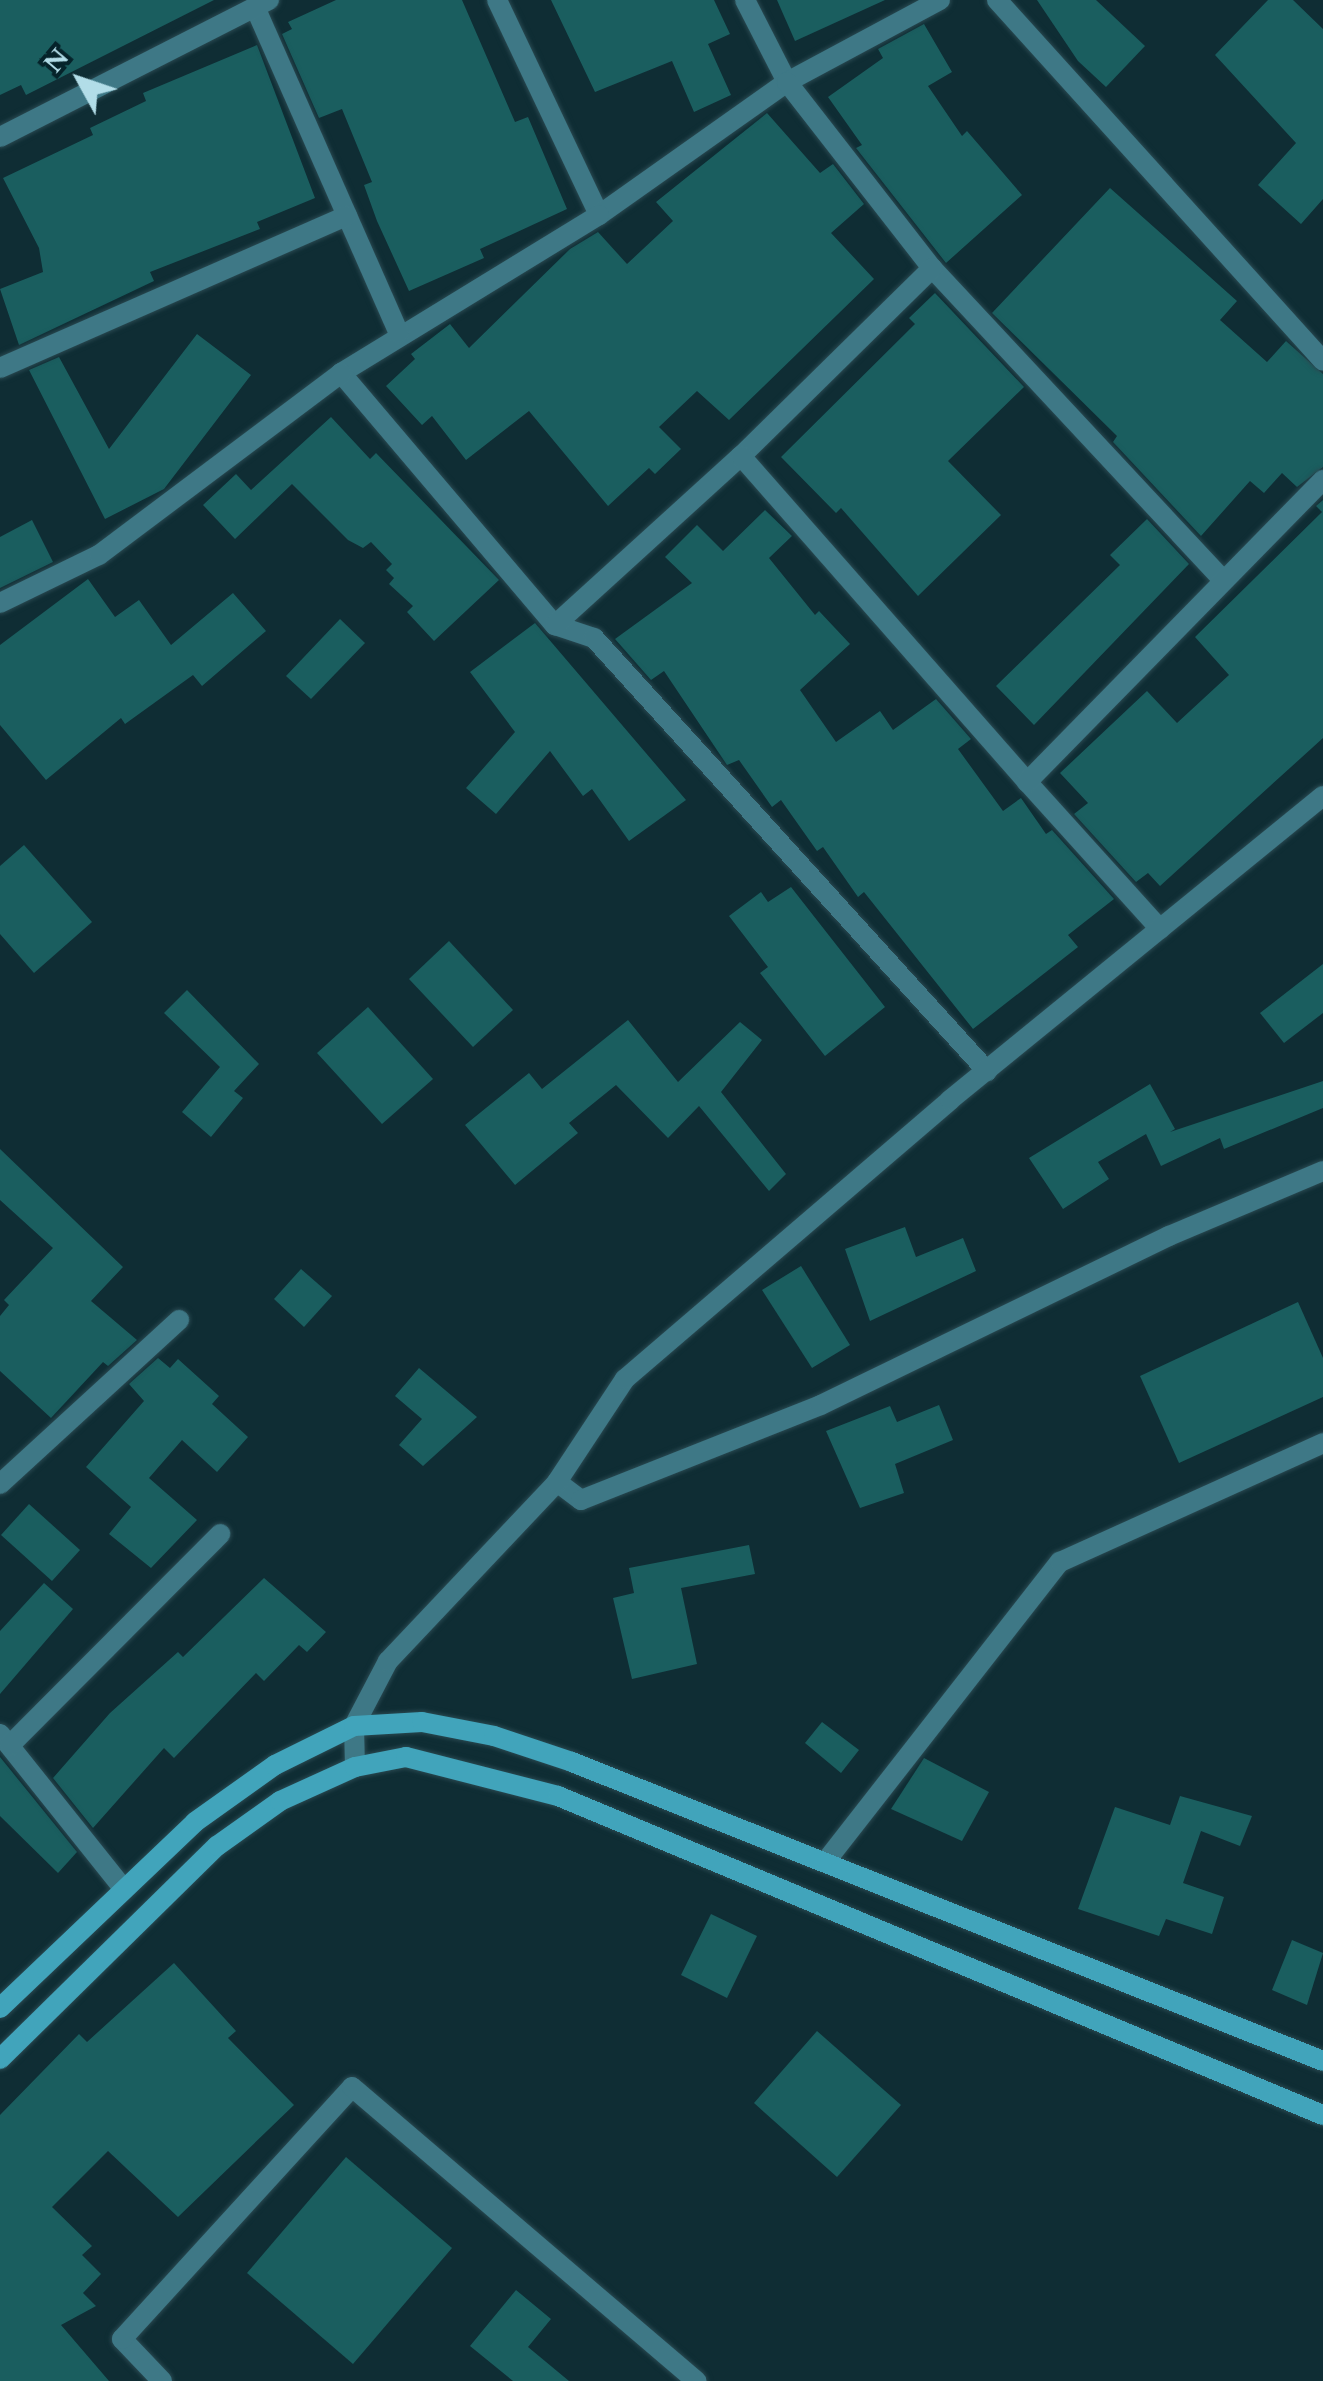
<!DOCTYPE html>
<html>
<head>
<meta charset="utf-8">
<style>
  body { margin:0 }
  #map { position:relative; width:1323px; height:2381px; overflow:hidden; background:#0f2d34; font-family:Spectral,serif }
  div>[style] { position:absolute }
  .building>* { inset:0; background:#1a5e5f }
  .roads { filter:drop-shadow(0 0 2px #294951) drop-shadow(0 0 2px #294951) }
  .minor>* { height:20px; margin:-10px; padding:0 10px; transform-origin:10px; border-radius:10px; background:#3e7886 }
  .secondary>* { height:20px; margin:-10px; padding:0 10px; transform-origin:10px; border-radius:10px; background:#41a4bb }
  span { translate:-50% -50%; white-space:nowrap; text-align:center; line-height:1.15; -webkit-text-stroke:8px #05232a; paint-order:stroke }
  .north { position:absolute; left:30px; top:30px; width:100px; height:100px; -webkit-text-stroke:8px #05232a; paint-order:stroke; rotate:310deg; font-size:28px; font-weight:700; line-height:40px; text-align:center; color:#b2dde8 }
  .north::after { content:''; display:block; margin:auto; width:35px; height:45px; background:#b2dde8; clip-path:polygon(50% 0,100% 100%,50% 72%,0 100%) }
</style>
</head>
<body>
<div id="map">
  <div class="building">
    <i style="clip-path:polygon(0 0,214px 0,26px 95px,21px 85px,0 95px)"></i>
    <i style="clip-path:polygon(336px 0,462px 0,515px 122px,528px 117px,567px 209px,480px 249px,484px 258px,409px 291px,377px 221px,364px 185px,372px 182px,342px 109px,319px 118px,282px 34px,292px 29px,288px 22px)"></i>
    <i style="clip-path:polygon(551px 0,714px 0,730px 34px,708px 44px,731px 95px,694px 112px,672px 61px,595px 92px)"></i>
    <i style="clip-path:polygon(777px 0,885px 0,795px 41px)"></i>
    <i style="clip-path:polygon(1037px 0,1096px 0,1145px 46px,1106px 87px,1078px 61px)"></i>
    <i style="clip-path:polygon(1268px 0,1293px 0,1323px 29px,1323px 199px,1301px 224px,1258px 185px,1296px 143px,1215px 55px)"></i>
    <i style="clip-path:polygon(924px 24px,952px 72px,928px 86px,962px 136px,967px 131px,1022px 195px,946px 263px,856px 148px,862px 145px,828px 97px,883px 58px,878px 49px)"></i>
    <i style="clip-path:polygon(257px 45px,315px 198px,257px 222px,260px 229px,150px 272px,154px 281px,19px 345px,0 289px,43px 272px,39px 248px,3px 178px,93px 135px,90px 128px,146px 101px,143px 93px)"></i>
    <i style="clip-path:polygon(767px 113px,820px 173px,833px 164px,864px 204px,831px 233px,874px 279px,729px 420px,697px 391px,659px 427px,681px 449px,655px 474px,649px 468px,608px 506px,529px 411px,466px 460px,432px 416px,422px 425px,386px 386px,415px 359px,411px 354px,450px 324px,469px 348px,570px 249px,598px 232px,627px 264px,673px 221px,656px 202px)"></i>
    <i style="clip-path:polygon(1110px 188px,1237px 301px,1220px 320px,1267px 362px,1286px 341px,1323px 374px,1323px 467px,1297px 487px,1282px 473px,1264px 493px,1250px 481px,1201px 536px,1113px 442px,1117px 436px,992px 313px)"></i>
    <i style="clip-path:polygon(935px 293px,1024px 387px,948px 461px,1001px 515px,918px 596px,841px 508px,836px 513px,781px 457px,915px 324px,909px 318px)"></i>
    <i style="clip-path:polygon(197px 334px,251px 375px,164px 489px,105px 519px,29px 370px,59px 357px,109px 449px)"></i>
    <i style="clip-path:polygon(331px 417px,370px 459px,376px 453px,499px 580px,434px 641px,407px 612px,413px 606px,389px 584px,394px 578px,386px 570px,392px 564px,371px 542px,363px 548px,348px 540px,292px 484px,235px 539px,203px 505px,236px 474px,251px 490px)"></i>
    <i style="clip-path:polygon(1323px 500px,1323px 738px,1160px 886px,1148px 873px,1136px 882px,1074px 814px,1088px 803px,1060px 773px,1147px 691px,1177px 723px,1229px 675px,1195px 637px,1322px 512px,1316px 506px)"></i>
    <i style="clip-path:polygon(765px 510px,792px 536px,769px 558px,815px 615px,819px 611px,850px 644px,800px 690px,836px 742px,880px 711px,893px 730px,936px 699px,971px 739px,958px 749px,1003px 811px,1021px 798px,1046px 834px,1052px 830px,1114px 899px,1068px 935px,1078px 947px,973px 1029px,864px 892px,858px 897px,823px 847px,817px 851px,781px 800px,772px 807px,739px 760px,727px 765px,664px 671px,651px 680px,615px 639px,692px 583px,665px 557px,697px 525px,723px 551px)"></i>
    <i style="clip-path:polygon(1147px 519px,1189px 564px,1034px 725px,996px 686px,1120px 565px,1110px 555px)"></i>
    <i style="clip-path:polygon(32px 520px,53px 562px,0 588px,0 537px)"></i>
    <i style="clip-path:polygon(88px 579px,115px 617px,139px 600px,171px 645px,233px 593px,266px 631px,202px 686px,193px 675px,125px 724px,121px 718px,46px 780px,0 725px,0 645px)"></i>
    <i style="clip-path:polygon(340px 619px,365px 643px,311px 699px,286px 676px)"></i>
    <i style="clip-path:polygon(535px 623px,686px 800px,629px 841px,592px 789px,583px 796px,550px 751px,496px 814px,466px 788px,515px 732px,470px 672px)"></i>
    <i style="clip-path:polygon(24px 845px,92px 922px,34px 973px,0 934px,0 866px)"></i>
    <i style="clip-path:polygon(791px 887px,885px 1007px,825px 1056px,760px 973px,768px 967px,729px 916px,761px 892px,768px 902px)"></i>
    <i style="clip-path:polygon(449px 941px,513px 1010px,473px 1047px,409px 979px)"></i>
    <i style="clip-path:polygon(1323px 964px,1323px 1013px,1284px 1043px,1260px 1013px)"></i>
    <i style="clip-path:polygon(187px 990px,259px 1064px,234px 1091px,243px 1098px,211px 1137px,182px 1112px,220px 1067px,164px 1013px)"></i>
    <i style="clip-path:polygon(368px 1007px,433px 1079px,382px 1124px,317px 1053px)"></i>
    <i style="clip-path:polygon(628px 1020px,678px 1082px,740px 1022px,762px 1040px,721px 1092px,786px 1174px,769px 1191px,699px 1106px,668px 1138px,616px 1085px,569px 1123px,578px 1133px,515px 1185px,465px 1125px,529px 1073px,542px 1089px)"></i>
    <i style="clip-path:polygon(1323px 1081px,1323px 1108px,1224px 1149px,1220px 1138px,1161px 1166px,1146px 1134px,1098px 1162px,1109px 1179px,1063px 1209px,1029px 1158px,1150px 1084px,1175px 1129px,1170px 1132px)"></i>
    <i style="clip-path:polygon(0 1149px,123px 1267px,91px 1301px,137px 1340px,108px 1366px,103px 1362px,51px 1418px,0 1371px,0 1316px,9px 1305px,4px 1300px,53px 1248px,0 1200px)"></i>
    <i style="clip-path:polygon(905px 1227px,916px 1257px,963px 1238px,976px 1271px,870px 1321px,845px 1249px)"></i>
    <i style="clip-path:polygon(801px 1266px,850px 1345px,812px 1368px,762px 1290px)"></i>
    <i style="clip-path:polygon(301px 1269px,332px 1296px,304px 1327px,274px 1299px)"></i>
    <i style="clip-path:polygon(1298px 1302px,1323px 1358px,1323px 1397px,1179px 1463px,1140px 1376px)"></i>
    <i style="clip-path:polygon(158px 1358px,170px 1368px,178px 1359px,219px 1396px,212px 1404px,248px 1437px,217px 1472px,182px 1440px,149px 1478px,197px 1520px,151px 1568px,109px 1534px,131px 1507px,86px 1467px,144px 1401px,129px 1384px)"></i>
    <i style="clip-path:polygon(419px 1368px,477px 1417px,423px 1466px,399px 1445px,422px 1419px,395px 1396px)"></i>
    <i style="clip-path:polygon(939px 1405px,953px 1440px,895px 1464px,904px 1493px,860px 1508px,826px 1431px,890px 1406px,897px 1422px)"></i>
    <i style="clip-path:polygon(29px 1504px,80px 1550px,52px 1581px,1px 1535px)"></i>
    <i style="clip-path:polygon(749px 1545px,755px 1574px,681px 1588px,697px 1664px,632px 1679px,613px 1598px,634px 1593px,629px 1568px)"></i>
    <i style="clip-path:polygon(264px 1578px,326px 1632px,307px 1652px,299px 1645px,264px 1681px,256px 1673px,174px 1758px,164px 1748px,93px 1828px,53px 1778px,110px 1713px,178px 1652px,183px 1657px)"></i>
    <i style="clip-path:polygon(44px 1583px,73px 1609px,0 1694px,0 1631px)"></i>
    <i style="clip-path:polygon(822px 1722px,859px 1750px,841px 1773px,805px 1743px)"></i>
    <i style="clip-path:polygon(0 1757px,77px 1852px,58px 1873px,0 1816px)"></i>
    <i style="clip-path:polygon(924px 1758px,989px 1792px,962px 1841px,891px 1809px)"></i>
    <i style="clip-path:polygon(1180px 1796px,1252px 1816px,1240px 1846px,1201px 1831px,1183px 1883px,1224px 1897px,1212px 1934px,1166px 1919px,1159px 1936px,1078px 1909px,1115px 1807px,1170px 1825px)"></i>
    <i style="clip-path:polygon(711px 1914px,757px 1936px,727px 1998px,681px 1975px)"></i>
    <i style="clip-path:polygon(1292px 1940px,1323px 1953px,1307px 2005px,1272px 1990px)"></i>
    <i style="clip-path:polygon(174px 1963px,236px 2031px,228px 2038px,294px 2105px,178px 2217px,108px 2151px,52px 2207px,92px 2246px,82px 2255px,101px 2274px,83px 2293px,96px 2306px,61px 2325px,109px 2381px,0 2381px,0 2115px,79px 2034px,87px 2042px)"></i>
    <i style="clip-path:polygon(817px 2031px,901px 2105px,837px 2177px,754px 2103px)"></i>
    <i style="clip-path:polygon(346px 2157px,452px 2248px,353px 2364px,247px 2273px)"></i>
    <i style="clip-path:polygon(516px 2290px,551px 2319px,528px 2347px,569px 2381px,513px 2381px,470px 2346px)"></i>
  </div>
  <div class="roads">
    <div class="minor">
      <i style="left:497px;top:0;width:238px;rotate:64.6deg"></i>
      <i style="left:745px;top:0;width:92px;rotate:62.9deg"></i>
      <i style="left:787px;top:82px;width:230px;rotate:144.7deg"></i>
      <i style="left:599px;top:215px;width:303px;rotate:148.5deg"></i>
      <i style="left:341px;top:373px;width:331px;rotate:49.7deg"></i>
      <i style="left:555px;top:625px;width:41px;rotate:18.4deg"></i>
      <i style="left:594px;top:638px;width:585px;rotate:47.77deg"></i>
      <i style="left:940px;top:0;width:174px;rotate:151.8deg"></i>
      <i style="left:787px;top:82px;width:236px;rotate:52.1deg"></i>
      <i style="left:932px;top:268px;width:422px;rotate:47deg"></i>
      <i style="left:997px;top:0;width:486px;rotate:47.9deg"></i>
      <i style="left:255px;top:7px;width:356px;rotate:66.2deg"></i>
      <i style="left:0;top:137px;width:302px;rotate:-27deg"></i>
      <i style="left:0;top:368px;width:379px;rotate:-23.7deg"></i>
      <i style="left:741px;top:456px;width:268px;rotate:-44.5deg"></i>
      <i style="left:0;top:603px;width:110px;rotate:-25.9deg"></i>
      <i style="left:99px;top:555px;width:303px;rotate:-36.9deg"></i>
      <i style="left:555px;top:625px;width:251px;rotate:-42.3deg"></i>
      <i style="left:741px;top:456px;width:434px;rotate:48.7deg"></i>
      <i style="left:1160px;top:929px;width:198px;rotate:-132.1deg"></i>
      <i style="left:1027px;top:782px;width:423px;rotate:-45.6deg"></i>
      <i style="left:557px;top:1482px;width:30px;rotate:37deg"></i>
      <i style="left:581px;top:1500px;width:258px;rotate:-21.6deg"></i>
      <i style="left:821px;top:1405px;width:387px;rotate:-25.9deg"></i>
      <i style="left:1169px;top:1236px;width:167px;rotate:-22.9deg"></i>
      <i style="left:0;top:1484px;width:243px;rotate:-42.5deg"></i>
      <i style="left:0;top:1734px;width:197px;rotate:51.4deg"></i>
      <i style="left:10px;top:1745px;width:298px;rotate:-45.1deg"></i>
      <i style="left:355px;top:1767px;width:41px;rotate:-91.4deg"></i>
      <i style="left:354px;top:1726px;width:73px;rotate:-62.4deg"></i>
      <i style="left:388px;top:1661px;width:246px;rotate:-46.6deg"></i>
      <i style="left:557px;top:1482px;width:123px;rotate:-56.6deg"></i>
      <i style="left:625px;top:1379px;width:428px;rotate:-40.6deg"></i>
      <i style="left:950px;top:1100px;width:481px;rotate:-39.2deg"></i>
      <i style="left:826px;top:1861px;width:380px;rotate:-52deg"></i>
      <i style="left:1060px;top:1562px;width:289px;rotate:-24.3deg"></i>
      <i style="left:162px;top:2381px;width:58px;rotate:-133.6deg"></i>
      <i style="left:122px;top:2339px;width:341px;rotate:-47.6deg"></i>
      <i style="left:352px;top:2087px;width:453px;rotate:40.5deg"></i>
    </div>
    <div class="secondary">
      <i style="left:0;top:2008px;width:269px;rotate:-43.6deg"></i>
      <i style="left:195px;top:1822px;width:98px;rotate:-35.5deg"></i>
      <i style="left:275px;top:1765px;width:88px;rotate:-26.3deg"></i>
      <i style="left:354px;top:1726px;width:68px;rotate:-3.4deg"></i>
      <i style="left:422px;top:1722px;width:73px;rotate:11deg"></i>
      <i style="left:494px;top:1736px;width:82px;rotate:18.4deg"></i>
      <i style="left:572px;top:1762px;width:808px;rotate:21.71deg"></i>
      <i style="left:0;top:2059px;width:304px;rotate:-44.5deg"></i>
      <i style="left:217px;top:1846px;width:77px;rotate:-35.5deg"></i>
      <i style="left:280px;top:1801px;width:82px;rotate:-24.4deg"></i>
      <i style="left:355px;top:1767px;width:52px;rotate:-11.1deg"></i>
      <i style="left:406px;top:1757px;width:157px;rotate:14.4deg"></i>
      <i style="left:558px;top:1796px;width:829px;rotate:22.64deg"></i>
    </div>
  </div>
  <div class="north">N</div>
</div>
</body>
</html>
